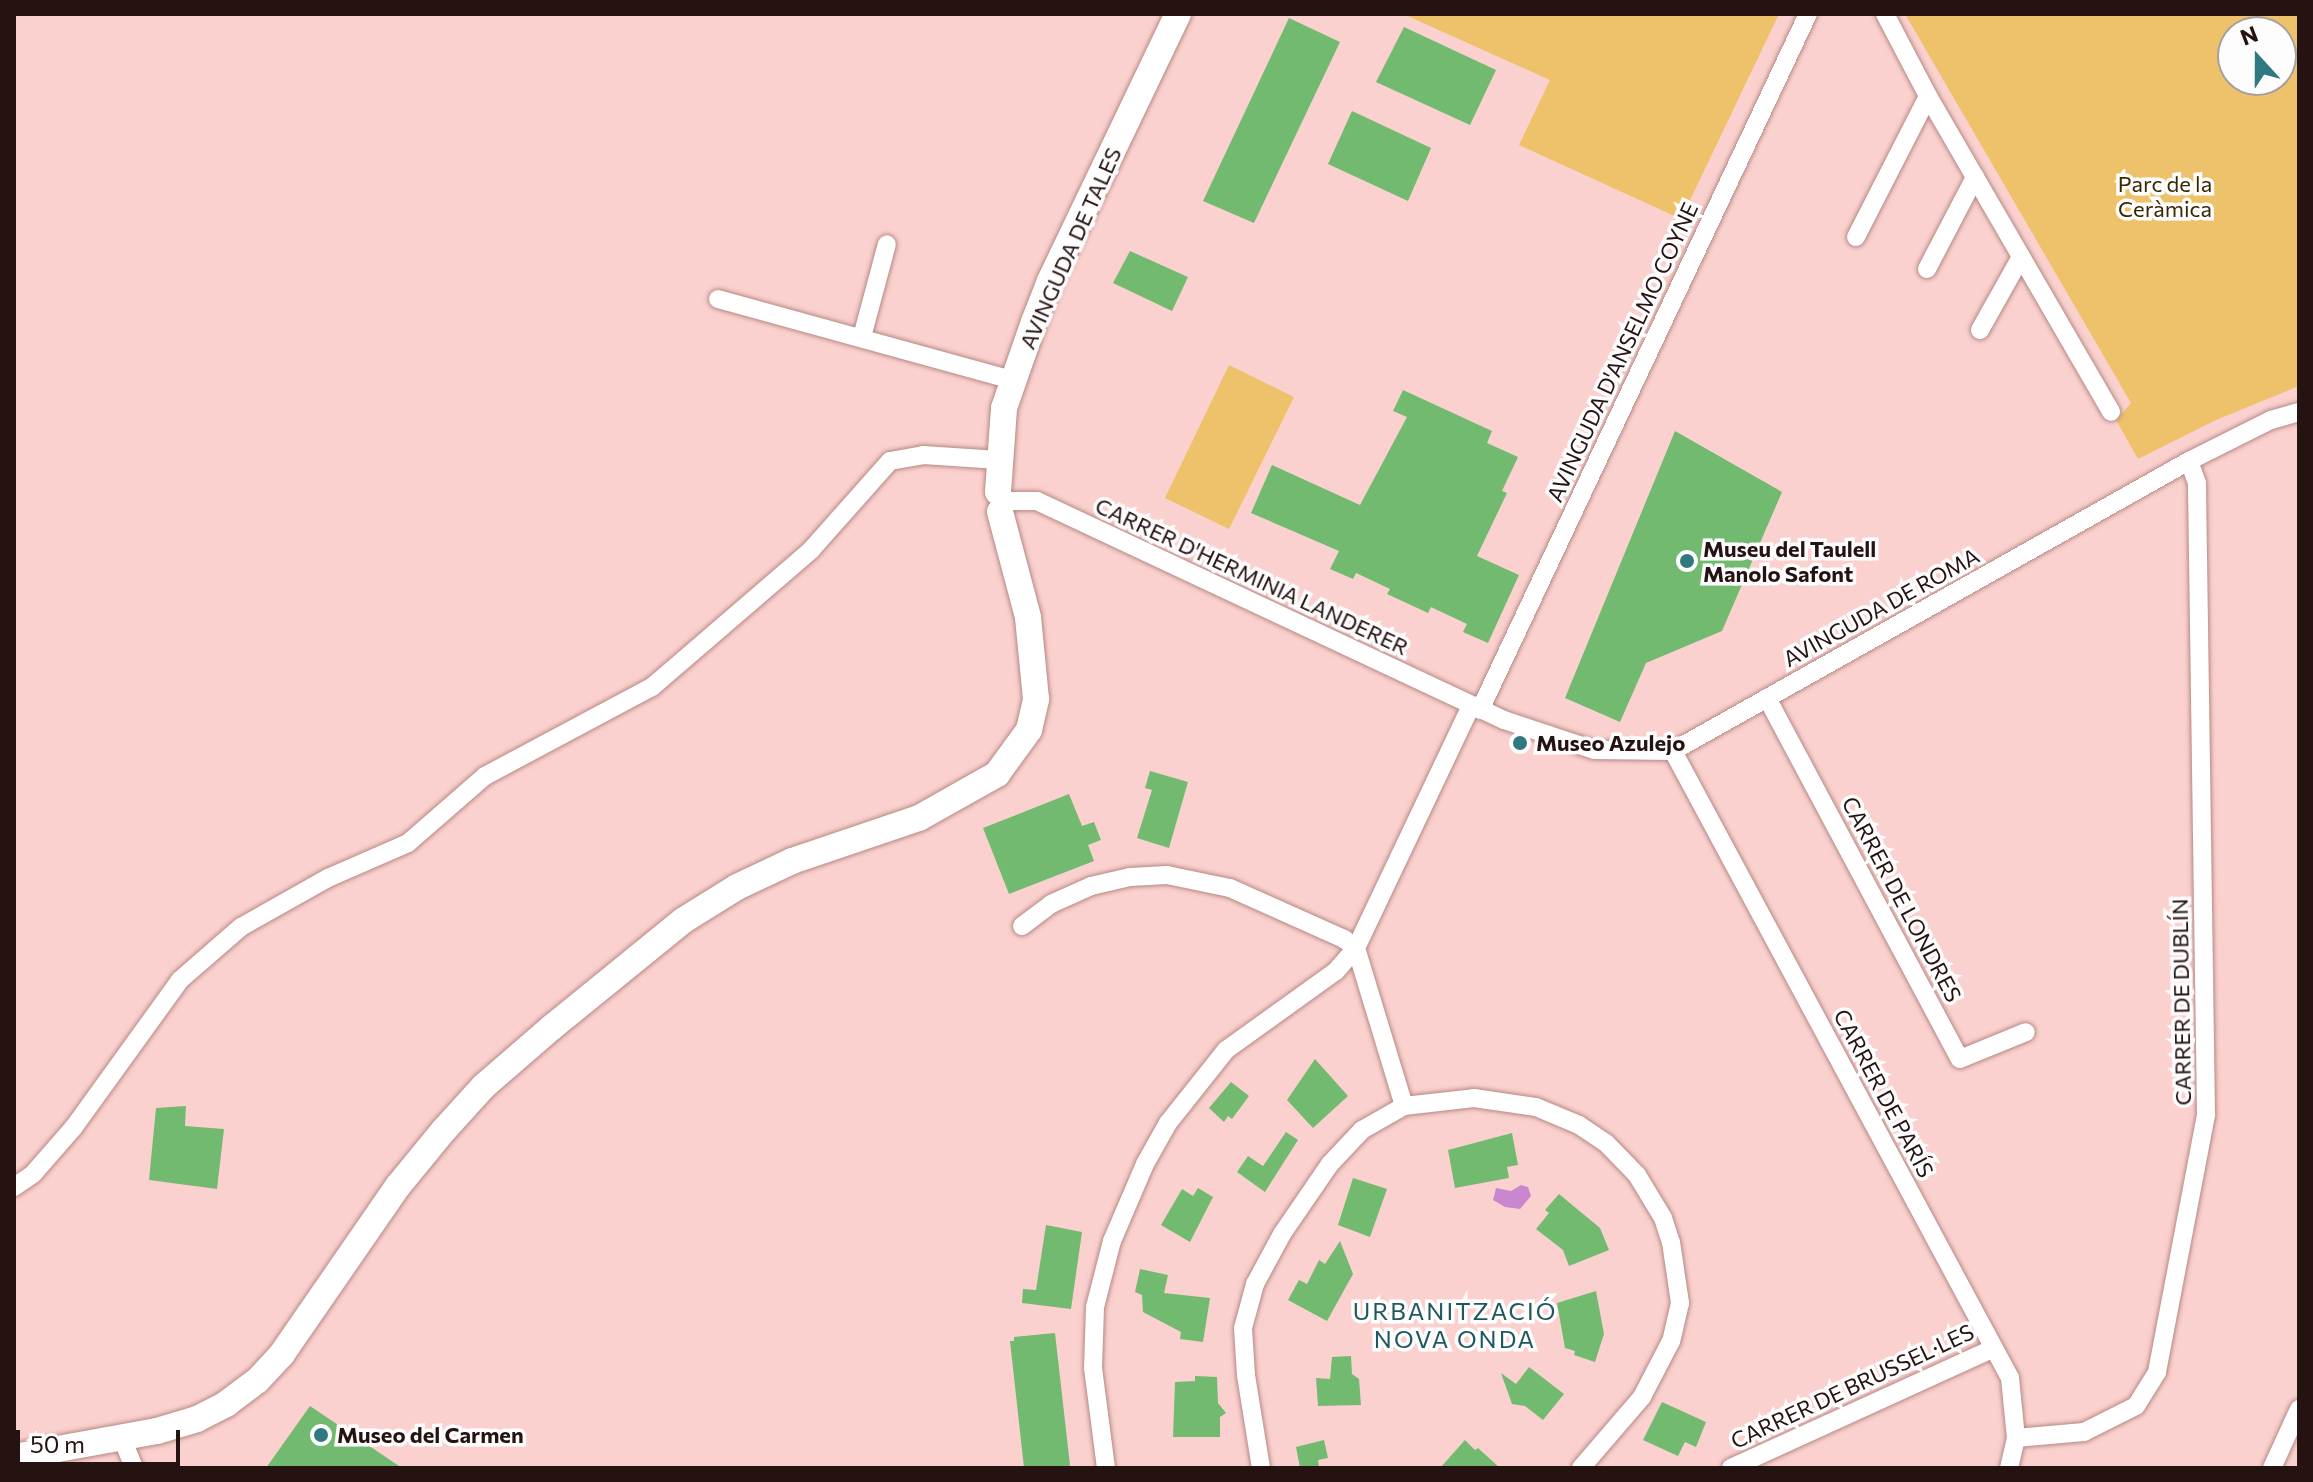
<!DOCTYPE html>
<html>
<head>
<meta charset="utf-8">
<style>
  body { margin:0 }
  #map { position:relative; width:2313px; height:1482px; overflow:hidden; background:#fad1ce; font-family:Commissioner,sans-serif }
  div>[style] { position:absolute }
  .green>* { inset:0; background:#edc26a }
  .water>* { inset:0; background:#c987d0 }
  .building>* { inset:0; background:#73ba71 }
  .roads { filter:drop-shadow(0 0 2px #b78884) drop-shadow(0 0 2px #b78884) }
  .minor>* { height:18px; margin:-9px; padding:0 9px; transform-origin:9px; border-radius:9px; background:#fff }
  .secondary>* { height:26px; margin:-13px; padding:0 13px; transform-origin:13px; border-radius:13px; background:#fff }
  .dots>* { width:22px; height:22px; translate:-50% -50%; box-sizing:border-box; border:4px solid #fdfdfd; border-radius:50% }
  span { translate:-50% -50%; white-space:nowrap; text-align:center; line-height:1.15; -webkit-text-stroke:7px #fdfdfd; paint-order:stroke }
  .park-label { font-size:22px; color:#392700 }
  .street-label { font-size:22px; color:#251312 }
  .poi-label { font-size:22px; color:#251312; font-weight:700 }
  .left { translate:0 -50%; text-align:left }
  .neighbourhood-label { font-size:24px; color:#1e585e; letter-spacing:2px }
  .frame { position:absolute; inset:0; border:16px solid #251312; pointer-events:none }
  .north { position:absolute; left:2217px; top:16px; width:80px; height:80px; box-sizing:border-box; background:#fdfdfd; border:2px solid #a79f9f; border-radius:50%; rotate:339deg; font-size:22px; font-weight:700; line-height:32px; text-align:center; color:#251312 }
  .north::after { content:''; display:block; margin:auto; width:28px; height:36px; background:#317980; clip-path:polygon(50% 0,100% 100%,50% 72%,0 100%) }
  .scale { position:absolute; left:16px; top:1430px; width:164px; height:36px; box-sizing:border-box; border:4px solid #251312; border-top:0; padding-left:10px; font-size:24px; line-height:28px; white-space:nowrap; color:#251312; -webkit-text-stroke:6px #fdfdfd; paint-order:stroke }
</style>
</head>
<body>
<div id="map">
  <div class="green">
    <i style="clip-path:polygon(1403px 14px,1779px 14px,1681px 219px,1519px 145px,1550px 80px)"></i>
    <i style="clip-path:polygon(evenodd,1905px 14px,2299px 14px,2299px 386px,2216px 420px,2138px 459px,2116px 420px,2131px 403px,1905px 14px,2233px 32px,2281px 32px,2281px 80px,2233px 80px,2233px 32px)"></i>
    <i style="clip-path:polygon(1229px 365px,1294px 397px,1229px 529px,1165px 498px)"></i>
  </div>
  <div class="water">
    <i style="clip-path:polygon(1521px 1185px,1528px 1187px,1531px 1196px,1520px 1209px,1505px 1207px,1493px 1200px,1496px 1188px,1511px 1191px)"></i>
  </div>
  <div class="building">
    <i style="clip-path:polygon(1289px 18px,1340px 42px,1254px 223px,1203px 201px)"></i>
    <i style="clip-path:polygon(1404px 27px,1496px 70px,1470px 125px,1376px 82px)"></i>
    <i style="clip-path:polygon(1352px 111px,1431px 148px,1408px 201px,1328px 164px)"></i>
    <i style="clip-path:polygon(1130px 251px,1188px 277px,1172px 311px,1113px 283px)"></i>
    <i style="clip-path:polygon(1403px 390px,1492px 431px,1487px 443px,1518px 457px,1502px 491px,1507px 493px,1477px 556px,1519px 575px,1488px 643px,1463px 632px,1467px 624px,1431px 607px,1428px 613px,1387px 594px,1390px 589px,1356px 573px,1353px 579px,1330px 569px,1339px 551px,1251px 513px,1272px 465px,1360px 505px,1407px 417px,1393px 411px)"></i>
    <i style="clip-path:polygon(1675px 431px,1782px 492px,1722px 631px,1646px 663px,1620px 722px,1565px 698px)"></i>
    <i style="clip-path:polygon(1150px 771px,1188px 782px,1169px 848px,1137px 838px,1152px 790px,1145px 788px)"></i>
    <i style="clip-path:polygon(1069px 794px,1082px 826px,1094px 822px,1101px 840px,1088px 845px,1094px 861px,1009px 894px,983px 828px)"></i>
    <i style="clip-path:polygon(1315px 1059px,1348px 1096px,1313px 1128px,1287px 1100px)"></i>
    <i style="clip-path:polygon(1231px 1082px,1249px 1096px,1232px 1119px,1228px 1116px,1224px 1122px,1209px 1108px)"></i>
    <i style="clip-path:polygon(186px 1106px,185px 1126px,224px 1129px,217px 1189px,149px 1180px,156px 1108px)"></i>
    <i style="clip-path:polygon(1286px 1132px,1298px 1140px,1265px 1192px,1237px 1172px,1248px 1156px,1263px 1166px)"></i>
    <i style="clip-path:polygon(1512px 1133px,1518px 1165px,1507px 1167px,1509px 1178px,1455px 1188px,1448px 1150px)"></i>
    <i style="clip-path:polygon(1353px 1178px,1387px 1189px,1370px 1237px,1338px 1225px)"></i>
    <i style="clip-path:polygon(1198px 1188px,1213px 1197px,1190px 1242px,1161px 1225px,1182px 1189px,1193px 1196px)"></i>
    <i style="clip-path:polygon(1559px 1194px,1600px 1228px,1609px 1250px,1569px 1266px,1563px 1250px,1536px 1229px,1549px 1213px,1545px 1210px)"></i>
    <i style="clip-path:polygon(1046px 1225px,1082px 1232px,1071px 1309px,1022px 1303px,1023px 1289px,1036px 1290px)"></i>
    <i style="clip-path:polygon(1340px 1241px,1353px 1274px,1327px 1321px,1288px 1300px,1299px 1280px,1307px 1284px,1319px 1260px,1325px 1264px)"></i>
    <i style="clip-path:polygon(1140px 1269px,1168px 1275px,1164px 1293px,1210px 1298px,1203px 1342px,1180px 1339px,1181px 1332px,1143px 1312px,1142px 1295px,1135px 1292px)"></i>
    <i style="clip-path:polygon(1596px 1291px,1604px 1334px,1595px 1362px,1574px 1355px,1575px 1351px,1565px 1348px,1557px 1303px)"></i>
    <i style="clip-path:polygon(1055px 1333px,1070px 1465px,1068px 1468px,1024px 1468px,1010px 1341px,1014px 1341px,1014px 1337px)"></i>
    <i style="clip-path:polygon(1351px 1356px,1352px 1374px,1359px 1379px,1361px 1405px,1318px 1406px,1316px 1378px,1330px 1379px,1332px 1357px)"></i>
    <i style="clip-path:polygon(1529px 1367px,1564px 1394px,1543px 1420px,1525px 1406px,1512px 1404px,1501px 1373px,1516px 1384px)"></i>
    <i style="clip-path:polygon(1195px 1376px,1217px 1377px,1218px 1403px,1226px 1413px,1220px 1417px,1220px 1437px,1173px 1437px,1175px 1382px,1195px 1381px)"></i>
    <i style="clip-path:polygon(1662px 1402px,1706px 1422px,1696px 1447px,1685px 1442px,1678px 1456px,1643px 1440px)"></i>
    <i style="clip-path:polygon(310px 1406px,402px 1468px,266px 1468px)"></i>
    <i style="clip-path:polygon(1324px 1440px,1328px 1458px,1318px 1460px,1319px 1468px,1300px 1468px,1296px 1447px)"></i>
    <i style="clip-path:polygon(1465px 1440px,1475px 1450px,1478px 1448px,1500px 1468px,1440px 1468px)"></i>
  </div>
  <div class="roads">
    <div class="minor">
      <i style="left:1885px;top:14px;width:93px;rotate:62.3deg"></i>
      <i style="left:1928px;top:96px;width:365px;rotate:59.9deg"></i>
      <i style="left:1856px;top:237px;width:158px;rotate:-62.9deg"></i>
      <i style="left:1927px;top:269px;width:104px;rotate:-62.4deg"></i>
      <i style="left:718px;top:299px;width:305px;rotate:15.4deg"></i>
      <i style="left:1980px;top:330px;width:84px;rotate:-60.7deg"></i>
      <i style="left:862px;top:337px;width:96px;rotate:-75deg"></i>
      <i style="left:1011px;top:501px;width:26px"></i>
      <i style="left:1037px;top:501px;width:516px;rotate:25.12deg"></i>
      <i style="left:1504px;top:720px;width:95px;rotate:18.4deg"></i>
      <i style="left:1594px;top:750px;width:79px;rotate:0.7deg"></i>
      <i style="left:1673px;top:751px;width:592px;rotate:-29.34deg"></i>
      <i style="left:2189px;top:461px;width:92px;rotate:-26.6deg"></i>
      <i style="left:2271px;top:420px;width:29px;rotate:-16deg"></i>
      <i style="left:1767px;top:698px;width:409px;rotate:61.9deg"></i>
      <i style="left:1960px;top:1059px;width:71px;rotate:-22.2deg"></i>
      <i style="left:1480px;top:710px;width:769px;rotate:-64.77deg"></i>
      <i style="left:1673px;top:751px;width:712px;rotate:61.74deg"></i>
      <i style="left:2010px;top:1378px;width:60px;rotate:84.3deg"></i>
      <i style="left:2016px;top:1438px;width:31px;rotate:103deg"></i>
      <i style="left:1022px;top:926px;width:36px;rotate:-37deg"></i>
      <i style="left:1051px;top:904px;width:44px;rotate:-24.2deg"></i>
      <i style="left:1091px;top:886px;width:40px;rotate:-13deg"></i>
      <i style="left:1130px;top:877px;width:37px;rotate:-3deg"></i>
      <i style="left:1167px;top:875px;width:64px;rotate:11.7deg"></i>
      <i style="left:1230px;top:888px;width:125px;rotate:24.1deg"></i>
      <i style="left:1344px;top:939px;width:15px;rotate:37deg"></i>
      <i style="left:1356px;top:948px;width:165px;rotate:73.1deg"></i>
      <i style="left:14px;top:1187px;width:23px;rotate:-34deg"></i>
      <i style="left:33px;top:1174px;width:62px;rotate:-48.9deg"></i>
      <i style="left:74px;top:1127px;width:181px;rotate:-54.2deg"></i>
      <i style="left:180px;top:980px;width:81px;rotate:-41deg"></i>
      <i style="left:241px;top:927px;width:100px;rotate:-29.4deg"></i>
      <i style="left:328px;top:878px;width:87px;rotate:-23.6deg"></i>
      <i style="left:408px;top:843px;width:102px;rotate:-41deg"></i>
      <i style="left:485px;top:776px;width:189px;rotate:-28.1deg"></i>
      <i style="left:652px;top:687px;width:210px;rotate:-40.7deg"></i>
      <i style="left:811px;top:550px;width:119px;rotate:-48.4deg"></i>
      <i style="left:890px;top:461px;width:34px;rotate:-10deg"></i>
      <i style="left:923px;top:455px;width:76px;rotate:3.8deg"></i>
      <i style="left:122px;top:1438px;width:32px;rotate:68deg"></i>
      <i style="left:2016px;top:1438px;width:68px;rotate:-5deg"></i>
      <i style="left:2084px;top:1432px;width:58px;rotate:-26.6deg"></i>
      <i style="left:2136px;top:1406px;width:40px;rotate:-58deg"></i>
      <i style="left:2157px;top:1372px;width:262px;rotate:-79.2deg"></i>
      <i style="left:2206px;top:1115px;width:632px;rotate:-90.82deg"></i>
      <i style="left:2197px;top:483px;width:23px;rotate:-110deg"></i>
      <i style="left:1106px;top:1468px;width:101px;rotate:-97.4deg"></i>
      <i style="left:1093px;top:1368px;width:61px;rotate:-88.1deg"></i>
      <i style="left:1095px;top:1307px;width:68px;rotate:-75.6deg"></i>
      <i style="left:1112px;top:1241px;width:84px;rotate:-66.8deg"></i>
      <i style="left:1145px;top:1164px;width:47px;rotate:-60.7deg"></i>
      <i style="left:1168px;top:1123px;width:93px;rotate:-51.5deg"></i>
      <i style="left:1226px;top:1050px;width:135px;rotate:-35.7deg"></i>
      <i style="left:1336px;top:971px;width:30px;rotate:-49deg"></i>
      <i style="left:1356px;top:948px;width:268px;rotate:-64.6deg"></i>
      <i style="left:1261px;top:1468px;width:94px;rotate:-99.2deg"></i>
      <i style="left:1246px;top:1375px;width:47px;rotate:-93.7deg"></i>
      <i style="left:1243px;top:1328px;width:46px;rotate:-74.7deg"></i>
      <i style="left:1255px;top:1284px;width:57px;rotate:-61.6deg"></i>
      <i style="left:1282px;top:1234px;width:85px;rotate:-55.6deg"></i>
      <i style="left:1330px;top:1164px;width:47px;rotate:-46.7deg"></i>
      <i style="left:1362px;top:1130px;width:48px;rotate:-29.7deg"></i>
      <i style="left:1404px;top:1106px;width:70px;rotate:-6.5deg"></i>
      <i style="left:1474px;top:1098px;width:63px;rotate:8.3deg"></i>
      <i style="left:1536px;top:1107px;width:47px;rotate:22.7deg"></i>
      <i style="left:1579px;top:1125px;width:32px;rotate:34deg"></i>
      <i style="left:1606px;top:1143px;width:45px;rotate:45.9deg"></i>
      <i style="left:1637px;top:1175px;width:50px;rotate:58.8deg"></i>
      <i style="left:1663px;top:1218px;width:25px;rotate:72deg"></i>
      <i style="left:1671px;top:1242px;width:62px;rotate:81.6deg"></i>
      <i style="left:1680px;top:1303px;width:39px;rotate:103deg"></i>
      <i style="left:1671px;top:1341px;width:63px;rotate:117.4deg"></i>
      <i style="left:1642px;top:1397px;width:94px;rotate:130.7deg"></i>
      <i style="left:1731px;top:1468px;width:289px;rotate:-24.5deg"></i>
      <i style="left:2272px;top:1468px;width:65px;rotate:-65.4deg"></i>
    </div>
    <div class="secondary">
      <i style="left:998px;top:492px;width:84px;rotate:-85.9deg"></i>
      <i style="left:1004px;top:408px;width:91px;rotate:-70.8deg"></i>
      <i style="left:1034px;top:322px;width:44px;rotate:-68.7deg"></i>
      <i style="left:1050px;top:281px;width:296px;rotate:-64.4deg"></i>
      <i style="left:14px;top:1457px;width:145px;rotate:-10.3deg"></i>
      <i style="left:157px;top:1431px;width:42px;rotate:-16.7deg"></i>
      <i style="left:197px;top:1419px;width:33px;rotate:-27deg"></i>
      <i style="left:226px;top:1404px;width:39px;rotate:-37deg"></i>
      <i style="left:257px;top:1381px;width:37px;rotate:-47deg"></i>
      <i style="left:282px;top:1354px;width:204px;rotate:-55.4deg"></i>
      <i style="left:398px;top:1186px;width:72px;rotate:-50.6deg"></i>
      <i style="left:444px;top:1130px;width:59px;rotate:-47.7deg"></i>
      <i style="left:484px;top:1086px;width:89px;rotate:-40.9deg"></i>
      <i style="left:551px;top:1028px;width:171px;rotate:-39.1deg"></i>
      <i style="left:684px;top:920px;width:62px;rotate:-31.9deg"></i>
      <i style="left:737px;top:887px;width:61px;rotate:-25.3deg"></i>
      <i style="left:792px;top:861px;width:134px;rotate:-18.7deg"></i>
      <i style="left:919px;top:818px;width:90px;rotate:-29.4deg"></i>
      <i style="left:997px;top:774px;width:54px;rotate:-54deg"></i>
      <i style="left:1029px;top:730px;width:32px;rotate:-77deg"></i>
      <i style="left:1036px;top:699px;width:82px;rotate:-95.6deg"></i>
      <i style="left:1028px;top:617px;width:109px;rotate:-104.9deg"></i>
    </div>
  </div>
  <div class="dots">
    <i style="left:1687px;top:561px;background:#317980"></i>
    <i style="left:1520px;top:743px;background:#317980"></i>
    <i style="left:321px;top:1435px;background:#317980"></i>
  </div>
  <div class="park-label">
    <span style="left:2165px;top:196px">Parc de la<br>Ceràmica</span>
  </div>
  <div class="street-label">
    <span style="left:1070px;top:248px;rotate:-66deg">AVINGUDA DE TALES</span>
    <span style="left:1622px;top:352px;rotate:-65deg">AVINGUDA D'ANSELMO COYNE</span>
    <span style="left:1252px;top:576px;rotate:25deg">CARRER D'HERMINIA LANDERER</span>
    <span style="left:1881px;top:607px;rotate:-29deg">AVINGUDA DE ROMA</span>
    <span style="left:1902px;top:899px;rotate:62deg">CARRER DE LONDRES</span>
    <span style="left:2181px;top:1002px;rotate:-91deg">CARRER DE DUBLÍN</span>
    <span style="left:1884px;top:1093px;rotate:62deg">CARRER DE PARÍS</span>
    <span style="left:1852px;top:1386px;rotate:-25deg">CARRER DE BRUSSEL·LES</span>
  </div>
  <div class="poi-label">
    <span class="left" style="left:1703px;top:561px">Museu del Taulell<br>Manolo Safont</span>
    <span class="left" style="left:1536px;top:743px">Museo Azulejo</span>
    <span class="left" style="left:337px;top:1435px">Museo del Carmen</span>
  </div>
  <div class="neighbourhood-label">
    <span style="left:1455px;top:1325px">URBANITZACIÓ<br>NOVA ONDA</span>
  </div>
  <div class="frame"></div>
  <div class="north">N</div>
  <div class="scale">50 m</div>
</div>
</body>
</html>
